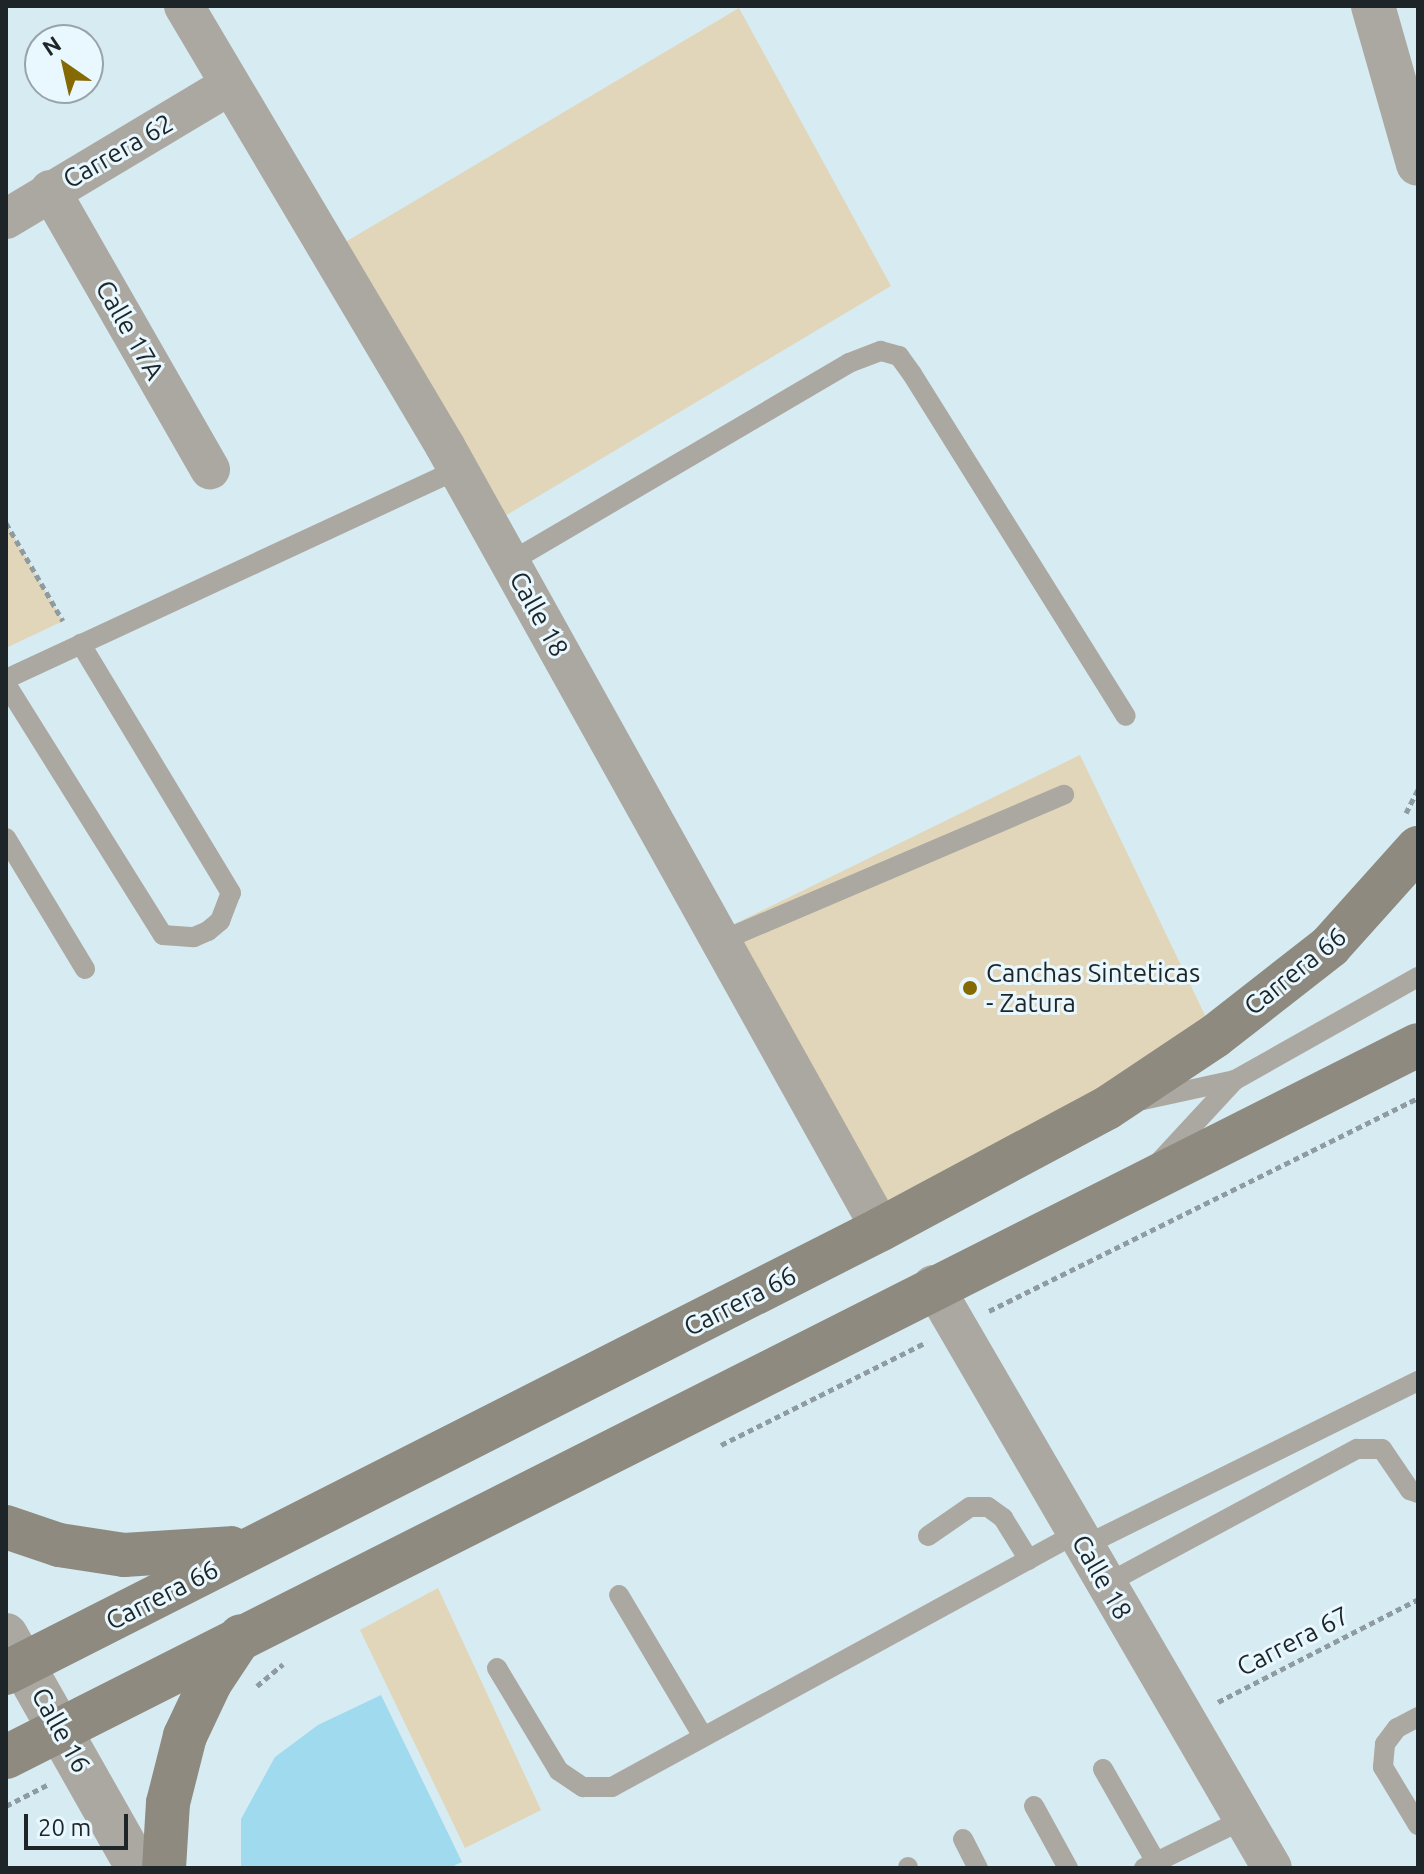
<!DOCTYPE html>
<html>
<head>
<meta charset="utf-8">
<style>
  body { margin:0 }
  #map { position:relative; width:1424px; height:1874px; overflow:hidden; background:#d7ebf2; font-family:Ubuntu,sans-serif }
  div>[style] { position:absolute }
  .green>* { inset:0; background:#e1d6b9 }
  .building>* { inset:0; background:#9fdaee }
  .path>* { height:5px; margin-top:-2.5px; transform-origin:0; background:repeating-linear-gradient(90deg,#8e9ca2 0 6px,transparent 0 10px) }
  .service>* { height:20px; margin:-10px; padding:0 10px; transform-origin:10px; border-radius:10px; background:#aba8a1 }
  .minor>* { height:40px; margin:-20px; padding:0 20px; transform-origin:20px; border-radius:20px; background:#aba8a1 }
  .tertiary>* { height:44px; margin:-22px; padding:0 22px; transform-origin:22px; border-radius:22px; background:#aba8a1 }
  .secondary>* { height:44px; margin:-22px; padding:0 22px; transform-origin:22px; border-radius:22px; background:#8e8a7f }
  .dots>* { width:22px; height:22px; translate:-50% -50%; box-sizing:border-box; border:4px solid #e8f8fe; border-radius:50% }
  span { translate:-50% -50%; white-space:nowrap; text-align:center; line-height:1.15; -webkit-text-stroke:6px #e8f8fe; paint-order:stroke }
  .street-label { font-size:26px; color:#1e2528 }
  .poi-label { font-size:26px; color:#1e2528 }
  .left { translate:0 -50%; text-align:left }
  .frame { position:absolute; inset:0; border:8px solid #1e2528; pointer-events:none }
  .north { position:absolute; left:24px; top:24px; width:80px; height:80px; box-sizing:border-box; background:#e8f8fe; border:2px solid #97a4a8; border-radius:50%; rotate:326deg; font-size:22px; font-weight:700; line-height:32px; text-align:center; color:#1e2528 }
  .north::after { content:''; display:block; margin:auto; width:28px; height:36px; background:#856903; clip-path:polygon(50% 0,100% 100%,50% 72%,0 100%) }
  .scale { position:absolute; left:24px; top:1814px; width:104px; height:36px; box-sizing:border-box; border:4px solid #1e2528; border-top:0; padding-left:10px; font-size:24px; line-height:28px; white-space:nowrap; color:#1e2528; -webkit-text-stroke:6px #e8f8fe; paint-order:stroke }
</style>
</head>
<body>
<div id="map">
  <div class="green">
    <i style="clip-path:polygon(739px 8px,891px 286px,490px 525px,332px 250px)"></i>
    <i style="clip-path:polygon(6px 523px,63px 621px,6px 648px)"></i>
    <i style="clip-path:polygon(1080px 755px,1215px 1036px,881px 1229px,716px 933px)"></i>
    <i style="clip-path:polygon(438px 1588px,541px 1810px,465px 1848px,360px 1630px)"></i>
  </div>
  <div class="building">
    <i style="clip-path:polygon(381px 1695px,462px 1862px,449px 1868px,241px 1868px,241px 1819px,275px 1757px,318px 1725px)"></i>
  </div>
  <div class="path">
    <i style="left:6px;top:523px;width:113px;rotate:59.8deg"></i>
    <i style="left:1406px;top:813px;width:27px;rotate:-63deg"></i>
    <i style="left:989px;top:1311px;width:479px;rotate:-26.4deg"></i>
    <i style="left:721px;top:1445px;width:230px;rotate:-26.6deg"></i>
    <i style="left:257px;top:1686px;width:34px;rotate:-40deg"></i>
    <i style="left:1218px;top:1702px;width:225px;rotate:-27.2deg"></i>
    <i style="left:6px;top:1806px;width:46px;rotate:-27.1deg"></i>
  </div>
  <div class="service">
    <i style="left:510px;top:562px;width:393px;rotate:-30.4deg"></i>
    <i style="left:849px;top:363px;width:34px;rotate:-21deg"></i>
    <i style="left:881px;top:351px;width:19px;rotate:16deg"></i>
    <i style="left:899px;top:356px;width:22px;rotate:54deg"></i>
    <i style="left:912px;top:374px;width:403px;rotate:58deg"></i>
    <i style="left:6px;top:679px;width:498px;rotate:-24.9deg"></i>
    <i style="left:6px;top:684px;width:296px;rotate:58deg"></i>
    <i style="left:163px;top:935px;width:31px;rotate:4deg"></i>
    <i style="left:194px;top:937px;width:15px;rotate:-23deg"></i>
    <i style="left:208px;top:931px;width:16px;rotate:-40deg"></i>
    <i style="left:220px;top:921px;width:30px;rotate:-69deg"></i>
    <i style="left:231px;top:893px;width:291px;rotate:-121.1deg"></i>
    <i style="left:6px;top:838px;width:153px;rotate:58.9deg"></i>
    <i style="left:721px;top:941px;width:373px;rotate:-23.1deg"></i>
    <i style="left:1143px;top:1100px;width:94px;rotate:-12.3deg"></i>
    <i style="left:1235px;top:1080px;width:210px;rotate:-29.4deg"></i>
    <i style="left:1159px;top:1162px;width:112px;rotate:-47.2deg"></i>
    <i style="left:928px;top:1536px;width:51px;rotate:-34.6deg"></i>
    <i style="left:970px;top:1507px;width:18px"></i>
    <i style="left:988px;top:1507px;width:19px;rotate:36deg"></i>
    <i style="left:1003px;top:1518px;width:49px;rotate:58.2deg"></i>
    <i style="left:1084px;top:1546px;width:373px;rotate:-26.3deg"></i>
    <i style="left:1106px;top:1584px;width:285px;rotate:-28.3deg"></i>
    <i style="left:1357px;top:1449px;width:25px"></i>
    <i style="left:1382px;top:1449px;width:50px;rotate:55.7deg"></i>
    <i style="left:1410px;top:1490px;width:9px;rotate:21deg"></i>
    <i style="left:619px;top:1595px;width:163px;rotate:59.3deg"></i>
    <i style="left:497px;top:1668px;width:120px;rotate:59deg"></i>
    <i style="left:559px;top:1771px;width:29px;rotate:34deg"></i>
    <i style="left:583px;top:1787px;width:29px"></i>
    <i style="left:612px;top:1787px;width:530px;rotate:-28.64deg"></i>
    <i style="left:1418px;top:1717px;width:24px;rotate:152deg"></i>
    <i style="left:1397px;top:1728px;width:20px;rotate:127deg"></i>
    <i style="left:1385px;top:1744px;width:23px;rotate:95deg"></i>
    <i style="left:1383px;top:1767px;width:68px;rotate:58.9deg"></i>
    <i style="left:1103px;top:1769px;width:107px;rotate:60.3deg"></i>
    <i style="left:1034px;top:1806px;width:71px;rotate:61.3deg"></i>
    <i style="left:963px;top:1839px;width:33px;rotate:63deg"></i>
    <i style="left:908px;top:1867px;width:1px;rotate:90deg"></i>
    <i style="left:1144px;top:1868px;width:111px;rotate:-26.1deg"></i>
  </div>
  <div class="minor">
    <i style="left:184px;top:6px;width:512px;rotate:59.32deg"></i>
    <i style="left:445px;top:446px;width:896px;rotate:60.89deg"></i>
    <i style="left:50px;top:190px;width:322px;rotate:60.2deg"></i>
    <i style="left:6px;top:219px;width:261px;rotate:-30.9deg"></i>
    <i style="left:933px;top:1285px;width:674px;rotate:59.82deg"></i>
  </div>
  <div class="tertiary">
    <i style="left:1373px;top:6px;width:164px;rotate:74.1deg"></i>
    <i style="left:6px;top:1635px;width:268px;rotate:60.5deg"></i>
  </div>
  <div class="secondary">
    <i style="left:6px;top:1527px;width:56px;rotate:18.8deg"></i>
    <i style="left:59px;top:1545px;width:66px;rotate:8.7deg"></i>
    <i style="left:124px;top:1555px;width:107px;rotate:-3.7deg"></i>
    <i style="left:6px;top:1673px;width:981px;rotate:-26.9deg"></i>
    <i style="left:881px;top:1229px;width:256px;rotate:-28.2deg"></i>
    <i style="left:1107px;top:1108px;width:130px;rotate:-33.7deg"></i>
    <i style="left:1215px;top:1036px;width:146px;rotate:-38deg"></i>
    <i style="left:1330px;top:946px;width:132px;rotate:-48.1deg"></i>
    <i style="left:6px;top:1757px;width:1581px;rotate:-26.76deg"></i>
    <i style="left:164px;top:1868px;width:65px;rotate:-86.5deg"></i>
    <i style="left:168px;top:1803px;width:69px;rotate:-75.8deg"></i>
    <i style="left:185px;top:1736px;width:59px;rotate:-64.7deg"></i>
    <i style="left:210px;top:1683px;width:56px;rotate:-56.6deg"></i>
  </div>
  <div class="dots">
    <i style="left:970px;top:988px;background:#856903"></i>
  </div>
  <div class="street-label">
    <span style="left:118px;top:151px;rotate:-30deg">Carrera 62</span>
    <span style="left:130px;top:330px;rotate:60deg">Calle 17A</span>
    <span style="left:539px;top:614px;rotate:61deg">Calle 18</span>
    <span style="left:1295px;top:971px;rotate:-39deg">Carrera 66</span>
    <span style="left:740px;top:1301px;rotate:-27deg">Carrera 66</span>
    <span style="left:1102px;top:1577px;rotate:60deg">Calle 18</span>
    <span style="left:162px;top:1595px;rotate:-27deg">Carrera 66</span>
    <span style="left:1293px;top:1641px;rotate:-27deg">Carrera 67</span>
    <span style="left:61px;top:1730px;rotate:61deg">Calle 16</span>
  </div>
  <div class="poi-label">
    <span class="left" style="left:986px;top:988px">Canchas Sinteticas<br>- Zatura</span>
  </div>
  <div class="frame"></div>
  <div class="north">N</div>
  <div class="scale">20 m</div>
</div>
</body>
</html>
